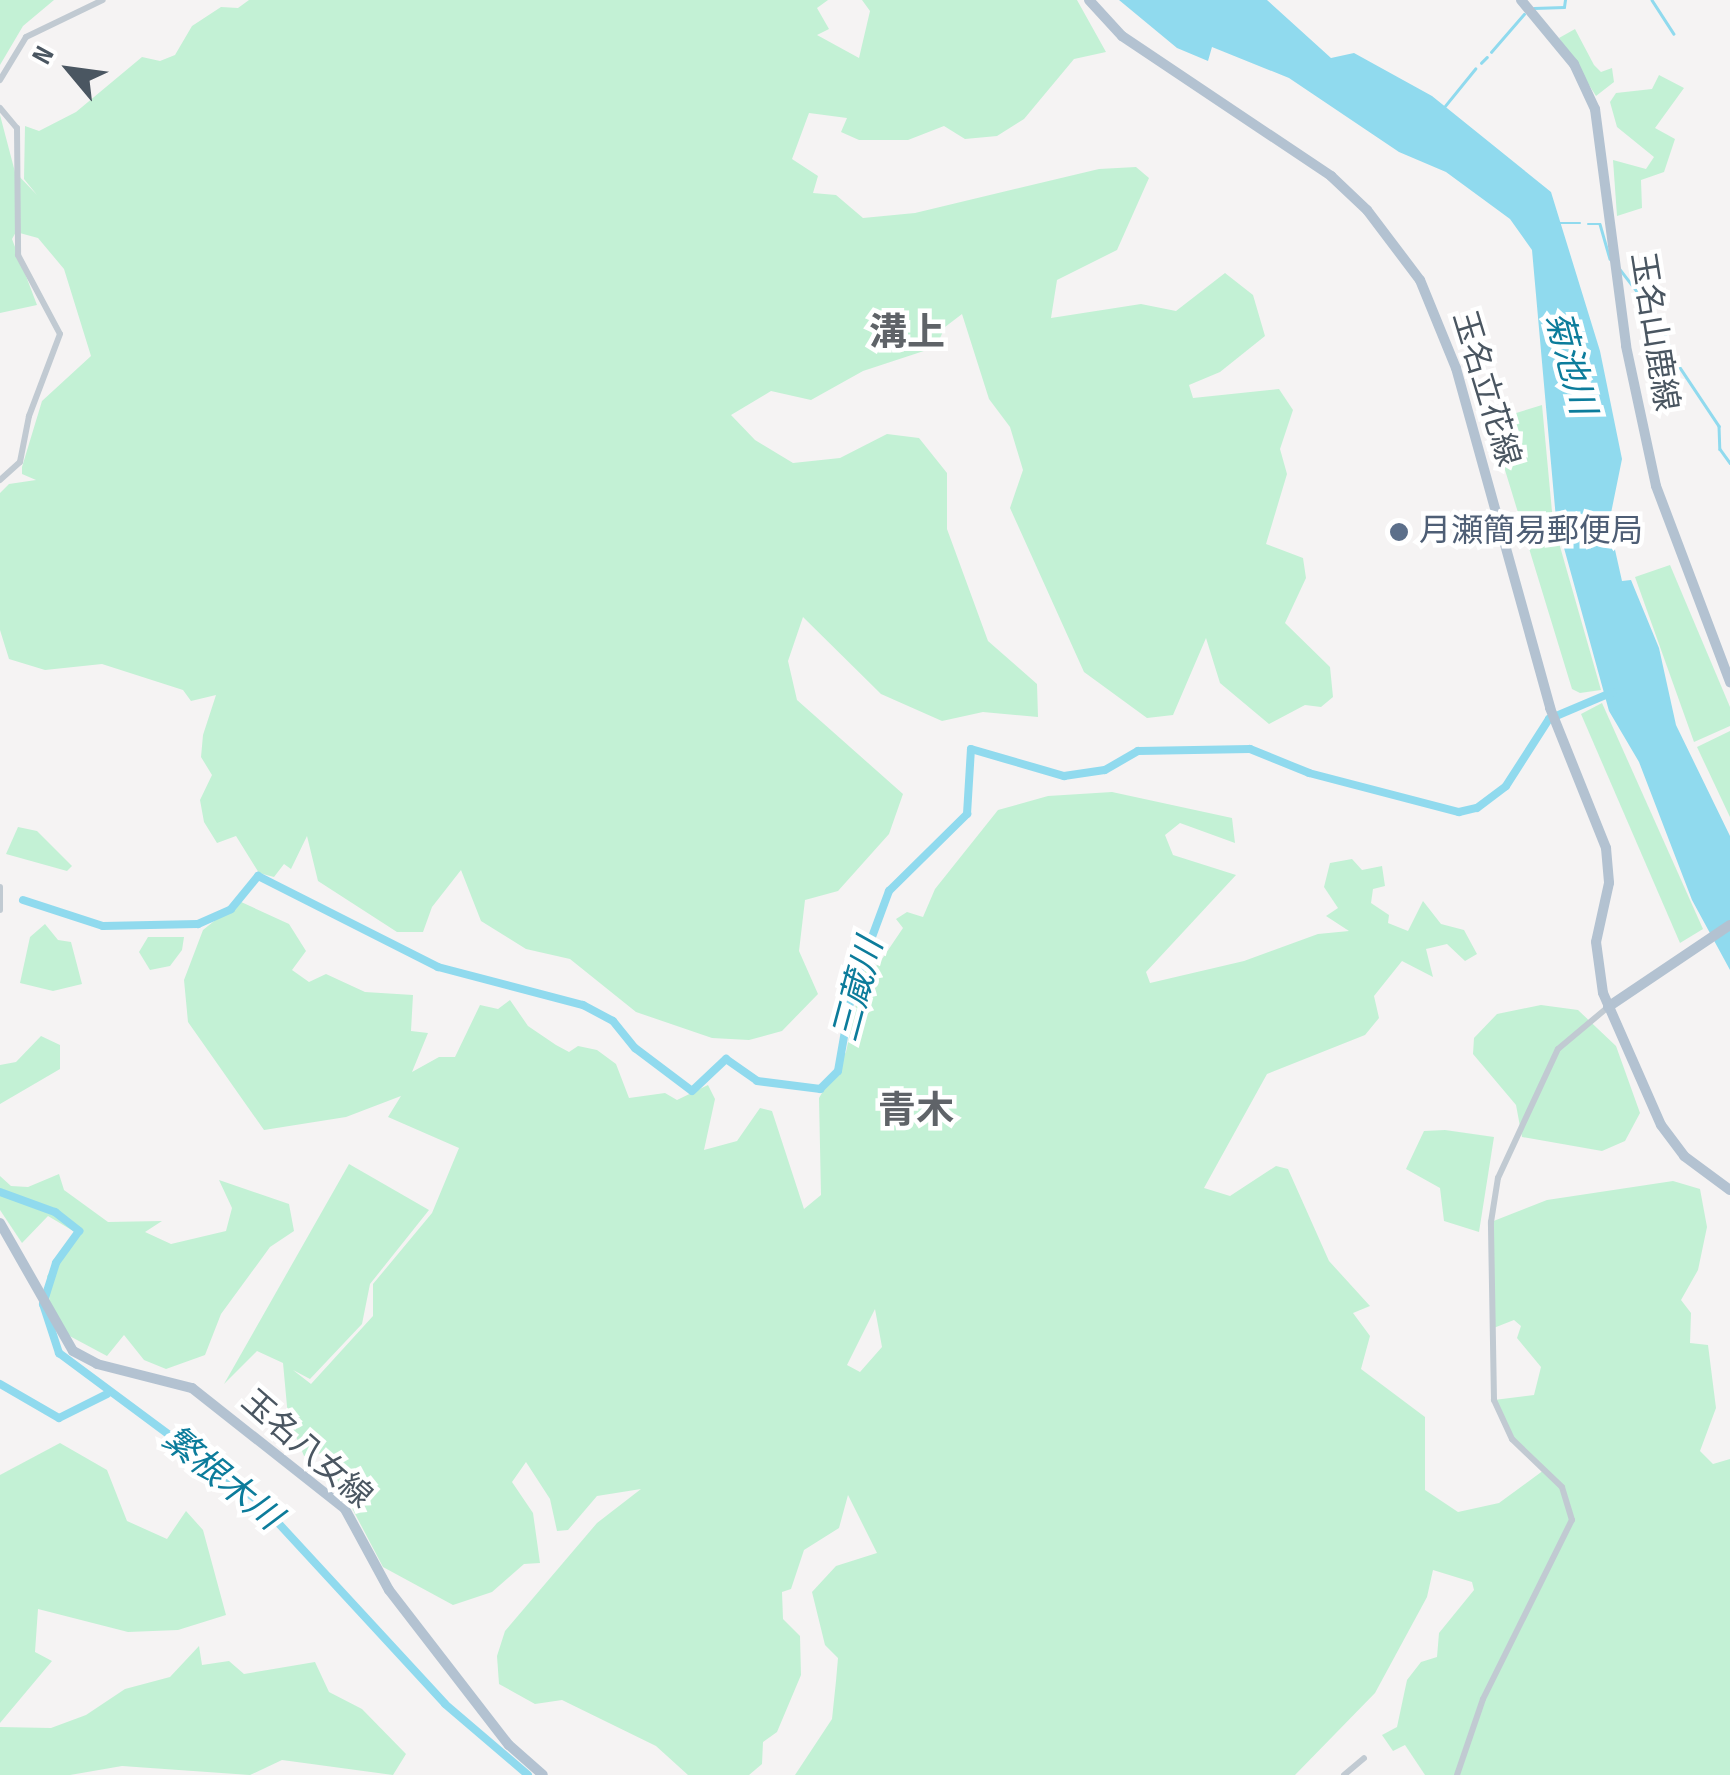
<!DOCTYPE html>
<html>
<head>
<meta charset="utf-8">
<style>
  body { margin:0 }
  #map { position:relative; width:1730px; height:1775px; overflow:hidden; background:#f5f3f3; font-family:"Sofia Sans Condensed","Noto Sans JP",sans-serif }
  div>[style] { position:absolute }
  .green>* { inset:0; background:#c3f1d5 }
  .water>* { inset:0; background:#90daee }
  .stream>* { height:2.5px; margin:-1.25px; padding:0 1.25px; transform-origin:1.25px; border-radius:1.25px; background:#90daee }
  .river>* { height:8px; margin:-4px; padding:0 4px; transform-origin:4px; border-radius:4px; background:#90daee }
  .tertiary>* { height:6px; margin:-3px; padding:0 3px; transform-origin:3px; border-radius:3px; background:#c1cad2 }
  .primary>* { height:10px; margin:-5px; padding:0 5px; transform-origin:5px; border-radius:5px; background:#b3c2d1 }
  .dots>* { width:28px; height:28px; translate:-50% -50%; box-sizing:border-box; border:5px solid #fff; border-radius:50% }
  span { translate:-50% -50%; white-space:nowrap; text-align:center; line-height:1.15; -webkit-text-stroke:9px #fff; paint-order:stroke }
  .street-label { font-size:32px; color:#4a5661 }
  .service-label { font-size:32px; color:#4e5e75 }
  .left { translate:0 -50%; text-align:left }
  .water-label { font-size:35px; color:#0c7c9b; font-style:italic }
  .quarter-label { font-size:38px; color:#5f6368; font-weight:700 }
  .north { position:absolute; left:20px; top:20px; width:100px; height:100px; -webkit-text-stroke:8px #fff; paint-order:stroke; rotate:299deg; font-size:28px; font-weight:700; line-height:40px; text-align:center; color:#4a5661 }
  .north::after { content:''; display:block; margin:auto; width:35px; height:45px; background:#4a5661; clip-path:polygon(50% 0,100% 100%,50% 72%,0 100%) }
</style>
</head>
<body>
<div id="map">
  <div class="green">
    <i style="clip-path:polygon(0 0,54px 0,23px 26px,0 65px)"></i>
    <i style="clip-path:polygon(249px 0,828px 0,817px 8px,829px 29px,817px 35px,859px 58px,870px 11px,862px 0,1077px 0,1106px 52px,1074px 59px,1024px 119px,997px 136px,965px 139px,944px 126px,908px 140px,859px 140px,841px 132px,847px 118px,809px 113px,792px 159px,818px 176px,813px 193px,836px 195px,863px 218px,915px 213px,1099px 169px,1136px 167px,1149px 178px,1117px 250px,1057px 280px,1051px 318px,1141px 304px,1176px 311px,1225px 273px,1253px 295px,1265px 336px,1220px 372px,1189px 385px,1193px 398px,1279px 389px,1293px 410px,1280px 449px,1287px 474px,1266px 544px,1303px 558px,1306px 578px,1285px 623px,1330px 667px,1333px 697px,1321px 707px,1305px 705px,1269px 724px,1220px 683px,1206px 638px,1173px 715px,1147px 718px,1084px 672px,1010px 508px,1023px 470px,1010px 427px,989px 399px,962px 314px,945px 327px,936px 347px,863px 371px,811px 400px,771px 391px,731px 415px,755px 440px,793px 463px,840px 458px,887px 434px,919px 438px,947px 473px,947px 529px,988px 641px,1037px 684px,1038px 717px,983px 712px,942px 721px,881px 694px,803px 617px,788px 661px,797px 700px,903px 794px,889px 834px,838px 891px,805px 900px,799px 951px,818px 994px,782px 1031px,749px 1040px,712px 1038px,636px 1012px,570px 959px,526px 949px,481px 921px,461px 870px,432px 907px,423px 932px,397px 932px,318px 881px,307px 836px,291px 869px,284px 864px,274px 877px,259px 873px,236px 836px,217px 843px,204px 822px,200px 800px,212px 775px,201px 757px,203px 735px,216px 695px,191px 701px,183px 690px,102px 664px,45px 670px,9px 659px,0 630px,0 493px,9px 484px,36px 480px,22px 474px,22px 467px,42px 401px,91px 356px,64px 269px,38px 238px,16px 232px,12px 239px,37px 305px,0 313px,0 115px,15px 172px,37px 195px,24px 179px,25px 126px,39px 131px,76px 112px,142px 57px,160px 61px,175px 55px,192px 26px,221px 7px,238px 8px)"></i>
    <i style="clip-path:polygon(1575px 29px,1594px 65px,1601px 72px,1612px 68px,1614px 82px,1596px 96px,1559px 38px)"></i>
    <i style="clip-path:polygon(1659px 75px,1684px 88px,1655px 128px,1675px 139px,1664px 172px,1641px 180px,1642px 208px,1617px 216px,1613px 160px,1646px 169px,1654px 157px,1617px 127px,1610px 102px,1616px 93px,1652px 89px)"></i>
    <i style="clip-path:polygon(1542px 405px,1553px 522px,1601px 690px,1580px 693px,1572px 689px,1490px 421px)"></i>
    <i style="clip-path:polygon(1670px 565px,1730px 707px,1730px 726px,1694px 742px,1635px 577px)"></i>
    <i style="clip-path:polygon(1602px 703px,1703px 929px,1680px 943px,1581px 714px)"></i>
    <i style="clip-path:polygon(1730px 731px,1730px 817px,1697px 747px)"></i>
    <i style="clip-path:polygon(evenodd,1112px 792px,1232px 818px,1235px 843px,1180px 823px,1165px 835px,1173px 855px,1236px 875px,1146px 972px,1150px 983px,1244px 961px,1318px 934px,1349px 931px,1326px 916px,1338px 908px,1324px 887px,1330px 863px,1352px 859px,1362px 870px,1382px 866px,1385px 886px,1373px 889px,1371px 903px,1389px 915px,1388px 923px,1408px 931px,1423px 901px,1441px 924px,1464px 930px,1477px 954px,1465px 961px,1447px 944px,1426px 949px,1433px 977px,1402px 961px,1374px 996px,1379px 1018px,1365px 1035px,1267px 1074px,1204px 1188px,1230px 1196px,1276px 1166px,1288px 1169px,1329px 1261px,1370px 1306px,1353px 1313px,1370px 1336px,1361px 1369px,1425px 1417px,1425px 1490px,1458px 1512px,1499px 1503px,1544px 1470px,1517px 1445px,1494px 1400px,1534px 1395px,1541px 1367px,1517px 1338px,1521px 1326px,1514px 1320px,1491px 1329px,1491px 1222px,1547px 1200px,1673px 1181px,1700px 1189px,1707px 1227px,1698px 1270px,1681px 1300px,1691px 1313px,1690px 1343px,1708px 1345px,1716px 1408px,1700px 1451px,1713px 1464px,1730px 1459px,1730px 1775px,1425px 1775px,1405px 1745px,1393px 1751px,1382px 1735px,1397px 1727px,1407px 1680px,1421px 1662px,1437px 1657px,1439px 1633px,1474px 1590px,1472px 1582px,1433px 1570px,1427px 1597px,1375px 1693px,1295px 1775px,795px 1775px,832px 1719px,836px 1681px,838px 1658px,825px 1645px,812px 1592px,836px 1566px,877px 1553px,848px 1495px,839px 1528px,804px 1550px,791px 1589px,782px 1592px,783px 1619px,800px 1636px,801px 1675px,777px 1732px,763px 1742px,762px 1764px,749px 1775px,688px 1775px,656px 1746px,562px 1700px,535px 1704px,499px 1684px,497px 1656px,505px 1631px,597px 1523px,641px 1489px,597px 1496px,568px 1530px,557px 1531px,550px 1499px,526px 1462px,512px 1482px,533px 1513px,540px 1563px,524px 1564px,492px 1592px,453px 1605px,383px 1567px,323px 1453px,304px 1456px,288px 1417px,283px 1363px,257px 1351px,224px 1384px,349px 1164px,429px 1210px,370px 1284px,362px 1324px,310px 1379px,293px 1370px,311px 1384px,373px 1316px,373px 1284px,432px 1213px,459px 1148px,388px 1117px,401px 1096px,346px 1117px,264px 1130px,188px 1022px,184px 980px,203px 930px,239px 901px,289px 924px,306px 951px,292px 970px,309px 982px,326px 974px,365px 992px,413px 995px,411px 1031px,428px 1033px,412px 1072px,439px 1057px,455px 1057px,480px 1005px,498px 1009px,510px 1000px,528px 1026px,556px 1045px,569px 1052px,578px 1046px,597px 1050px,616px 1064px,629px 1098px,665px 1093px,677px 1100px,708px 1085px,715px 1099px,704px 1150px,737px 1141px,760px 1108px,772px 1111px,804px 1209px,821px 1195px,819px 1098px,846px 1052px,863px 971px,878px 965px,903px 928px,896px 919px,907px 912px,923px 917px,935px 889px,998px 810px,1048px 796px,1112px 792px,875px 1309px,882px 1347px,860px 1372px,847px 1365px,875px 1309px)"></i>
    <i style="clip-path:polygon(18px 827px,37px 831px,72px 866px,67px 871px,6px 854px)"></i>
    <i style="clip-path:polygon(45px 924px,58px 940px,71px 942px,82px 984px,53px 991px,20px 983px,30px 937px)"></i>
    <i style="clip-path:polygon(148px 937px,184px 937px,182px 950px,170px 966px,150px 970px,139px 952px)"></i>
    <i style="clip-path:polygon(1541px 1005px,1578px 1010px,1616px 1046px,1640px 1113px,1625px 1141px,1602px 1151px,1522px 1137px,1516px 1105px,1473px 1054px,1474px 1038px,1497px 1014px)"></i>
    <i style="clip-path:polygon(41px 1036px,60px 1045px,60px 1069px,0 1104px,0 1065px,16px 1062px)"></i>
    <i style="clip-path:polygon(1445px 1130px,1494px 1137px,1479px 1232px,1444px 1221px,1440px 1188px,1406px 1169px,1424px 1131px)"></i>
    <i style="clip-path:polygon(59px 1174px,64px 1190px,108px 1222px,162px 1221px,145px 1232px,171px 1244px,226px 1231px,232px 1208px,219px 1180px,289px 1204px,294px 1231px,270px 1247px,221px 1314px,205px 1355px,166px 1369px,144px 1360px,124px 1335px,107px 1356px,64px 1333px,51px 1317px,47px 1276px,80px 1235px,48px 1216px,22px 1243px,0 1210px,0 1176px,11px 1186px,28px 1187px)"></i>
    <i style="clip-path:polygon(60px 1443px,107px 1470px,127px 1521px,167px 1539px,186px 1511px,203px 1530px,226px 1615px,178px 1630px,128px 1632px,38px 1609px,35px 1652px,52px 1661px,0 1723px,0 1475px)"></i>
    <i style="clip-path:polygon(199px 1646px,202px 1665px,229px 1661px,244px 1674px,315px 1662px,329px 1692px,362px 1709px,406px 1754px,393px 1775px,282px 1760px,250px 1775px,122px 1766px,70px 1775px,0 1775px,0 1727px,51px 1728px,86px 1715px,125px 1689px,170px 1677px)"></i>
  </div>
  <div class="water">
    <i style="clip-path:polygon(1119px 0,1267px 0,1331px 58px,1354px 53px,1432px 96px,1551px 192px,1600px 351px,1622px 459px,1609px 523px,1622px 581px,1631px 580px,1659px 648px,1676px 725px,1730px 836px,1730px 970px,1692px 900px,1639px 762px,1609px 711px,1556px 519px,1532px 250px,1510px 219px,1446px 172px,1399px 152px,1289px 78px,1212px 47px,1208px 61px,1177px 48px)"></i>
  </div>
  <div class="stream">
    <i style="left:1652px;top:0;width:40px;rotate:57.1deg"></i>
    <i style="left:1534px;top:8px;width:30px;rotate:-2deg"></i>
    <i style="left:1564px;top:7px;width:7px;rotate:-82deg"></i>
    <i style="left:1491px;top:52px;width:50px;rotate:-49deg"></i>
    <i style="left:1481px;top:63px;width:8px;rotate:-45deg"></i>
    <i style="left:1445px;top:106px;width:48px;rotate:-51deg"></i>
    <i style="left:1559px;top:223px;width:21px"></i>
    <i style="left:1588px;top:224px;width:12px"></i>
    <i style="left:1600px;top:224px;width:36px;rotate:74deg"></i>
    <i style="left:1619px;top:268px;width:71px;rotate:52.5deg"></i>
    <i style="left:1662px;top:324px;width:35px;rotate:72deg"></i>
    <i style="left:1673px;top:357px;width:83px;rotate:56.3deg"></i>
    <i style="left:1719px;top:426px;width:23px;rotate:88deg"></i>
    <i style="left:1720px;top:449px;width:17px;rotate:54deg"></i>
  </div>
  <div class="river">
    <i style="left:23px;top:900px;width:84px;rotate:18deg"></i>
    <i style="left:103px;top:926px;width:95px;rotate:-1.2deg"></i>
    <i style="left:198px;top:924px;width:36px;rotate:-24deg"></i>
    <i style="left:231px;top:909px;width:43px;rotate:-50.7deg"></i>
    <i style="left:258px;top:876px;width:202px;rotate:26.8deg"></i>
    <i style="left:438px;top:967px;width:150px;rotate:14.7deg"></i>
    <i style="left:583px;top:1005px;width:34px;rotate:28deg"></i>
    <i style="left:613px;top:1021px;width:35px;rotate:51deg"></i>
    <i style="left:635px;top:1048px;width:71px;rotate:37deg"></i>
    <i style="left:692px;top:1091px;width:47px;rotate:-43.3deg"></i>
    <i style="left:726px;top:1059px;width:38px;rotate:35deg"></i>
    <i style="left:757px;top:1081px;width:64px;rotate:7.2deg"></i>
    <i style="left:820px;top:1089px;width:25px;rotate:-45deg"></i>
    <i style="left:838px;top:1071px;width:81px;rotate:-80.1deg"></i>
    <i style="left:852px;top:991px;width:107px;rotate:-69.7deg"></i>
    <i style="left:889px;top:891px;width:110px;rotate:-44.6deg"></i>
    <i style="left:967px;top:814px;width:65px;rotate:-86.5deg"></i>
    <i style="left:971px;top:749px;width:97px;rotate:16.2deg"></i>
    <i style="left:1064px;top:776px;width:41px;rotate:-8.3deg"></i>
    <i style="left:1105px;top:770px;width:38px;rotate:-30deg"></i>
    <i style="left:1138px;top:751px;width:112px;rotate:-1deg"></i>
    <i style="left:1250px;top:749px;width:64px;rotate:22.1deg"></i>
    <i style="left:1309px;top:773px;width:155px;rotate:14.6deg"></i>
    <i style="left:1459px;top:812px;width:18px;rotate:-13deg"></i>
    <i style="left:1477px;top:808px;width:36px;rotate:-37deg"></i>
    <i style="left:1506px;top:786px;width:80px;rotate:-57.3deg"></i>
    <i style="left:1549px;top:719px;width:69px;rotate:-22.9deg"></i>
    <i style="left:0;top:1192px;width:59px;rotate:20deg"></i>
    <i style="left:55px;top:1212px;width:31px;rotate:38deg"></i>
    <i style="left:79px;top:1231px;width:39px;rotate:126deg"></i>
    <i style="left:56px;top:1263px;width:43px;rotate:107.6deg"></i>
    <i style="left:43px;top:1304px;width:52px;rotate:71.9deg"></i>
    <i style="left:59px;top:1353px;width:247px;rotate:36.6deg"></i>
    <i style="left:257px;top:1500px;width:277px;rotate:47.3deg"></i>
    <i style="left:445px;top:1704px;width:109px;rotate:40.5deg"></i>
    <i style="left:0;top:1384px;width:68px;rotate:30deg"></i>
    <i style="left:59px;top:1418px;width:54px;rotate:-26.6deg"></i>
  </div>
  <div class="tertiary">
    <i style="left:0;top:80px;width:50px;rotate:-58.8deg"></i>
    <i style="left:26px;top:37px;width:85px;rotate:-25.7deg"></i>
    <i style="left:0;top:108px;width:26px;rotate:50deg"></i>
    <i style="left:17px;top:128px;width:127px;rotate:89.5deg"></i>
    <i style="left:18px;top:255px;width:89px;rotate:62deg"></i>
    <i style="left:60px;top:334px;width:88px;rotate:110.7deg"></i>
    <i style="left:29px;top:416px;width:47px;rotate:101.1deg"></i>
    <i style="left:20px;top:462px;width:27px;rotate:138deg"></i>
    <i style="left:0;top:887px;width:23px;rotate:90deg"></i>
    <i style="left:1344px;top:1775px;width:26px;rotate:-40deg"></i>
    <i style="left:1457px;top:1775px;width:80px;rotate:-71.1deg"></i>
    <i style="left:1483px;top:1699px;width:200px;rotate:-63.6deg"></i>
    <i style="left:1572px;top:1520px;width:34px;rotate:-107deg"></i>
    <i style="left:1562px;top:1487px;width:69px;rotate:-136.2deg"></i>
    <i style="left:1512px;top:1439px;width:43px;rotate:-114.8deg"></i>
    <i style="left:1494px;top:1400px;width:178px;rotate:-91deg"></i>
    <i style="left:1491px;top:1222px;width:45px;rotate:-81deg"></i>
    <i style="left:1498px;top:1178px;width:142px;rotate:-65.1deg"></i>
    <i style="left:1558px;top:1049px;width:65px;rotate:-40deg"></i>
  </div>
  <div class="primary">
    <i style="left:1089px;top:0;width:49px;rotate:47.5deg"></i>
    <i style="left:1122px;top:36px;width:252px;rotate:33.8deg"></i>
    <i style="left:1331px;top:176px;width:50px;rotate:43.4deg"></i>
    <i style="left:1367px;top:210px;width:88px;rotate:52.9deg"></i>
    <i style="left:1420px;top:280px;width:95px;rotate:67.8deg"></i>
    <i style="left:1456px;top:368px;width:353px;rotate:74.5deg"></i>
    <i style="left:1550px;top:708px;width:151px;rotate:68.2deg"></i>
    <i style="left:1606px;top:848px;width:35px;rotate:85deg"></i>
    <i style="left:1609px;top:883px;width:60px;rotate:102.4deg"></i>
    <i style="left:1596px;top:942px;width:51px;rotate:82.2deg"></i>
    <i style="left:1603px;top:993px;width:144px;rotate:66.3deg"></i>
    <i style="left:1661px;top:1125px;width:39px;rotate:53deg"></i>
    <i style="left:1684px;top:1156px;width:57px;rotate:36.5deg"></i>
    <i style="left:1521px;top:0;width:83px;rotate:50.4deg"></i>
    <i style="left:1574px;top:64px;width:50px;rotate:65deg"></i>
    <i style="left:1595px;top:109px;width:239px;rotate:82.5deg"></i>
    <i style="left:1626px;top:346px;width:143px;rotate:77.9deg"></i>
    <i style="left:1656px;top:486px;width:210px;rotate:69.3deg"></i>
    <i style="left:1608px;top:1007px;width:147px;rotate:-33.9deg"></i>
    <i style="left:0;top:1223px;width:147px;rotate:60.3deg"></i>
    <i style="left:73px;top:1351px;width:27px;rotate:28deg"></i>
    <i style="left:97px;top:1364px;width:98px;rotate:14.2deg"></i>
    <i style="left:192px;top:1388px;width:195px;rotate:38.3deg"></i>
    <i style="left:345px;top:1509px;width:92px;rotate:61.5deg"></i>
    <i style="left:389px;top:1590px;width:196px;rotate:52.3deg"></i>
    <i style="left:509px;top:1745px;width:45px;rotate:41.4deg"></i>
  </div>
  <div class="dots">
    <i style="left:1399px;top:532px;background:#5c6f8a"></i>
  </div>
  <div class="street-label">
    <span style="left:1653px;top:332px;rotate:81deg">玉名山鹿線</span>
    <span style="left:1485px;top:389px;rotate:73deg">玉名立花線</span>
    <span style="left:306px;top:1450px;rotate:41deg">玉名八女線</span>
  </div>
  <div class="service-label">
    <span class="left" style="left:1419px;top:532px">月瀬簡易郵便局</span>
  </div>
  <div class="water-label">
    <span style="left:1569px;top:363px;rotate:75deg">菊池川</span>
    <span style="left:859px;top:990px;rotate:-75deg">三蔵川</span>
    <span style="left:221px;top:1479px;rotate:39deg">繁根木川</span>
  </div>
  <div class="quarter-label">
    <span style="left:907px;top:334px">溝上</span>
    <span style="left:916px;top:1112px">青木</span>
  </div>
  <div class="north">N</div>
</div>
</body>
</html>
